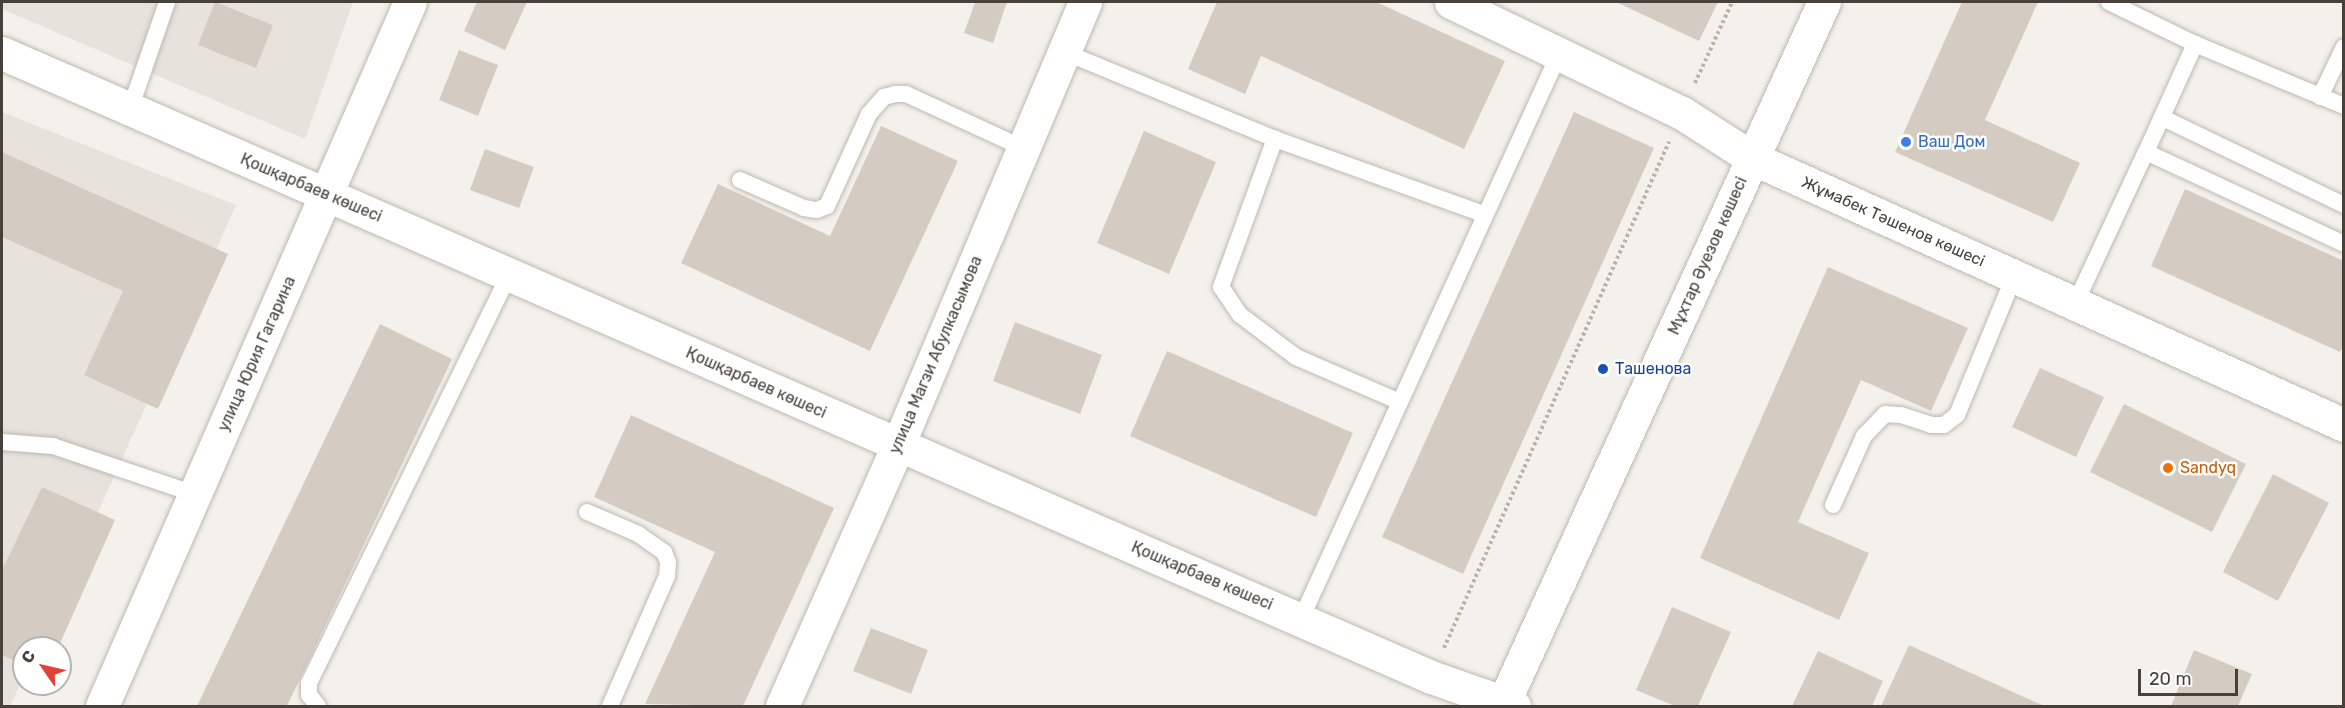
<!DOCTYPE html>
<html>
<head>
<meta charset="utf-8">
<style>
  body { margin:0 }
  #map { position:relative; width:2345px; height:708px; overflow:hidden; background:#f4f1ec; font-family:Rubik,sans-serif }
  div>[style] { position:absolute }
  .residential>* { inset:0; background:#e7e2db }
  .building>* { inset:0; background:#d4ccc3 }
  .path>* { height:4px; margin-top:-2px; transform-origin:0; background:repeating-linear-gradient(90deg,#bfb2a2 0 3px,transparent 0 6px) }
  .roads { filter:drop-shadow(0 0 2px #bfb8af) drop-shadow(0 0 2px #bfb8af) }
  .service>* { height:16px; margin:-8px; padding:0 8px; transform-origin:8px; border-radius:8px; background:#fff }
  .minor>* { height:33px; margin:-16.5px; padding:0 16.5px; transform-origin:16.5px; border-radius:16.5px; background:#fff }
  .tertiary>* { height:33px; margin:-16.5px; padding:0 16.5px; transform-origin:16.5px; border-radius:16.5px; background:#fff }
  .dots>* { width:16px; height:16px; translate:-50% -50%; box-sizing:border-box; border:3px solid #fff; border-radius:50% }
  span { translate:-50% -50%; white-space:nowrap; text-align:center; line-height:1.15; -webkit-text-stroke:5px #fff; paint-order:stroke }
  .shop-label { font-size:16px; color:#366cbe }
  .left { translate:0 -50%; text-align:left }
  .street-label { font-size:16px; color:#48413a }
  .transit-label { font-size:16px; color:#164399 }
  .food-label { font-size:16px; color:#c56008 }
  .frame { position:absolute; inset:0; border:3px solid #48413a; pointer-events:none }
  .north { position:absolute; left:12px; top:636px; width:60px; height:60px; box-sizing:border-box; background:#fff; border:2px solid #b6b3b0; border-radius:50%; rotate:304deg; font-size:16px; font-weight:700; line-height:24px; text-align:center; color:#48413a }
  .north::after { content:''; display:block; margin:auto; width:21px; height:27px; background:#e04237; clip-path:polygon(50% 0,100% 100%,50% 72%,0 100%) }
  .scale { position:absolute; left:2138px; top:669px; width:100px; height:27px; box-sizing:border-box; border:3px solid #48413a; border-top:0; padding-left:8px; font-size:18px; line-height:21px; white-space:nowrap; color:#48413a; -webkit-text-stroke:4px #fff; paint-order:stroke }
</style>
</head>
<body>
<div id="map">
  <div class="residential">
    <i style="clip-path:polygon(2px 2px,353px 2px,305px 139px,2px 9px)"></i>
    <i style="clip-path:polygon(2px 112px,236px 205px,37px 648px,24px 648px,24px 676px,10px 706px,2px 705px)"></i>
  </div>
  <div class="building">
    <i style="clip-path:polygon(215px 2px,273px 25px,256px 68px,198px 45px)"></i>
    <i style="clip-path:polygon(477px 2px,527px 2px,505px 50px,464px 31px)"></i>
    <i style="clip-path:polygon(975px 2px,1007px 2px,993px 43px,964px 33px)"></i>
    <i style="clip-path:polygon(1217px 2px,1376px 2px,1505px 61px,1464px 149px,1261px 56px,1245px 94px,1188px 69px)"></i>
    <i style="clip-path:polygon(1616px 2px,1718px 2px,1699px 41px)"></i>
    <i style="clip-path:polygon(1962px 2px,2038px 2px,1985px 120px,2080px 163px,2053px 222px,1895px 152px)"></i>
    <i style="clip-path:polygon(459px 50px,498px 65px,478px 116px,439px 100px)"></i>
    <i style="clip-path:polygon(1574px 112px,1654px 148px,1463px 574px,1382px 537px)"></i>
    <i style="clip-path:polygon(881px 126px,958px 161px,870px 351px,681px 263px,718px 184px,830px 236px)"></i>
    <i style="clip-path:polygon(1144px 131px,1216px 162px,1169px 274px,1097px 243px)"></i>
    <i style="clip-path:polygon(485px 149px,534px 167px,519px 208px,470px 190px)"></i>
    <i style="clip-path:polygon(2px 152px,228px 254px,158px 409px,84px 375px,123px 291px,2px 237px)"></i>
    <i style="clip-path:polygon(2185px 189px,2344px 261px,2344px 344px,2340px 352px,2151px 266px)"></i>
    <i style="clip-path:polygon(1828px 267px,1968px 328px,1931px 411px,1861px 380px,1798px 522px,1869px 553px,1839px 620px,1700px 558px)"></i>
    <i style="clip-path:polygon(1015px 322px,1102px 355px,1080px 414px,993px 381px)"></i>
    <i style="clip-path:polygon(380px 324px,452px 359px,287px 706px,197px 706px)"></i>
    <i style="clip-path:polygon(1167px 351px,1353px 433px,1316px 517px,1130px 436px)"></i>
    <i style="clip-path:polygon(2040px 368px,2104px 397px,2076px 457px,2012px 427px)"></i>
    <i style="clip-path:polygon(2124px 404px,2246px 464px,2212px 532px,2090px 472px)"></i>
    <i style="clip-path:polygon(631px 415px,834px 508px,743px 706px,645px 704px,715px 552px,594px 497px)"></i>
    <i style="clip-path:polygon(2273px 474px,2329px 503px,2278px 601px,2223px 572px)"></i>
    <i style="clip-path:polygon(42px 487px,115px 520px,58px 648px,24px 648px,24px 665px,2px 655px,2px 570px)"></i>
    <i style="clip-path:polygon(1672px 607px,1731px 632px,1698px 706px,1675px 706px,1636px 690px)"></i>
    <i style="clip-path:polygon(871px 628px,928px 650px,911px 694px,853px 671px)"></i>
    <i style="clip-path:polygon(1909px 645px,2044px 706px,1881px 706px)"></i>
    <i style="clip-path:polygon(2194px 650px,2252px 674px,2238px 706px,2171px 706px)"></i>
    <i style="clip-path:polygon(1818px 651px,1883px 681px,1872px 706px,1792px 706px)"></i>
  </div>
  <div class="path">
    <i style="left:1695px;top:83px;width:89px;rotate:-65.4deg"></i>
    <i style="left:1444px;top:648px;width:554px;rotate:-66.03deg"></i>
  </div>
  <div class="roads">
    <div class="service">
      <i style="left:2109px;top:2px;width:96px;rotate:26deg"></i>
      <i style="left:2195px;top:44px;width:161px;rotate:22.6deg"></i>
      <i style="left:1064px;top:52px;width:228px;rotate:22.4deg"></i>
      <i style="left:2320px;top:97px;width:55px;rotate:-64.4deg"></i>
      <i style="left:129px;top:112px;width:116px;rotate:-70.9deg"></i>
      <i style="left:2163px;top:118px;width:201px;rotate:25.7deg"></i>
      <i style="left:2146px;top:152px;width:119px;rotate:-65.6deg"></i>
      <i style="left:740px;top:180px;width:70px;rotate:23.6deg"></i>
      <i style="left:804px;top:208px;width:13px;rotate:9deg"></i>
      <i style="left:817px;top:210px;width:11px;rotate:-22deg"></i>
      <i style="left:827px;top:206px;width:101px;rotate:-65.5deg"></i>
      <i style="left:869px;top:114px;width:23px;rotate:-49deg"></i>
      <i style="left:884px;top:97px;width:11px;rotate:-15deg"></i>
      <i style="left:895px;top:94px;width:11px"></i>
      <i style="left:906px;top:94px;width:129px;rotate:24.8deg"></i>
      <i style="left:2075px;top:304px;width:168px;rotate:-65deg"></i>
      <i style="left:2146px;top:152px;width:218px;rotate:24.9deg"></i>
      <i style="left:1400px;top:402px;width:113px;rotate:-156.6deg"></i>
      <i style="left:1296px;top:357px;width:70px;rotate:-143.1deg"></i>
      <i style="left:1240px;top:315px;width:34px;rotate:-124deg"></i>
      <i style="left:1221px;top:287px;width:158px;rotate:-70deg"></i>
      <i style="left:1275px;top:139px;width:221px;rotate:19.8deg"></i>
      <i style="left:2px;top:442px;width:51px;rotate:4.5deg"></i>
      <i style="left:53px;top:446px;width:150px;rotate:18.7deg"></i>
      <i style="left:1833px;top:505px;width:76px;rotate:-65.8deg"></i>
      <i style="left:1864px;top:436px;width:30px;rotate:-46deg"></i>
      <i style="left:1885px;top:414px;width:16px;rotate:4deg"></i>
      <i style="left:1901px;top:415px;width:32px;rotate:18deg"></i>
      <i style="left:1931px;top:425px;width:13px"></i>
      <i style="left:1944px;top:425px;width:16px;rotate:-38deg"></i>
      <i style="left:1957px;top:415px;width:149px;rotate:-67.6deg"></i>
      <i style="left:587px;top:512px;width:56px;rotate:23.3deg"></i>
      <i style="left:638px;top:534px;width:32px;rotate:35deg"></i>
      <i style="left:664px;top:552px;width:11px;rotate:68deg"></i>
      <i style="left:668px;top:562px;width:14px;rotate:94deg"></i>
      <i style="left:667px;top:576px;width:142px;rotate:113.7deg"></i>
      <i style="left:1301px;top:619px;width:621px;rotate:-65.46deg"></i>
      <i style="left:318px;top:706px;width:14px;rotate:-129deg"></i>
      <i style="left:309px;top:695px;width:12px;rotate:-90deg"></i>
      <i style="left:309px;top:683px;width:455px;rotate:-63.9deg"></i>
    </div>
    <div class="minor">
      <i style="left:1451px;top:2px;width:256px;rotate:25.7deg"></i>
      <i style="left:1682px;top:113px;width:83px;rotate:32.7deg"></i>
      <i style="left:1752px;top:158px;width:649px;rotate:24.28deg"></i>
      <i style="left:2px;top:53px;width:1559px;rotate:23.59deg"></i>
      <i style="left:1431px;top:677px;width:88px;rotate:19.3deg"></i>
      <i style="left:102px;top:706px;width:768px;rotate:-66.37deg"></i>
      <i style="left:782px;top:706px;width:286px;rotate:-66deg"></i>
      <i style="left:898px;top:445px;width:481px;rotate:-67.1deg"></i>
    </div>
    <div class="tertiary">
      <i style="left:1502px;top:706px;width:774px;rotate:-65.42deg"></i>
    </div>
  </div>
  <div class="dots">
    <i style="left:1906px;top:142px;background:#3f7fe0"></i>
    <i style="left:1603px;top:369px;background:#1a4fb4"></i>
    <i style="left:2168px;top:468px;background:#e8710a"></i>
  </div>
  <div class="shop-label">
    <span class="left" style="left:1918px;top:142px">Ваш Дом</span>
  </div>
  <div class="street-label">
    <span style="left:311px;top:188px;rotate:23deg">Қошқарбаев көшесі</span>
    <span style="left:1893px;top:222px;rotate:24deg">Жұмабек Тәшенов көшесі</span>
    <span style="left:1708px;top:256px;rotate:-66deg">Мұхтар Әуезов көшесі</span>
    <span style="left:257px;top:354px;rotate:-66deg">улица Юрия Гагарина</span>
    <span style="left:936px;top:355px;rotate:-67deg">улица Магзи Абулкасымова</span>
    <span style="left:756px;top:383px;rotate:24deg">Қошқарбаев көшесі</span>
    <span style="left:1202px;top:576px;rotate:23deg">Қошқарбаев көшесі</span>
  </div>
  <div class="transit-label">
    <span class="left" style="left:1615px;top:369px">Ташенова</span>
  </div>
  <div class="food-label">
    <span class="left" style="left:2180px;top:468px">Sandyq</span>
  </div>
  <div class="frame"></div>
  <div class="north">С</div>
  <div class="scale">20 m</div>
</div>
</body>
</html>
